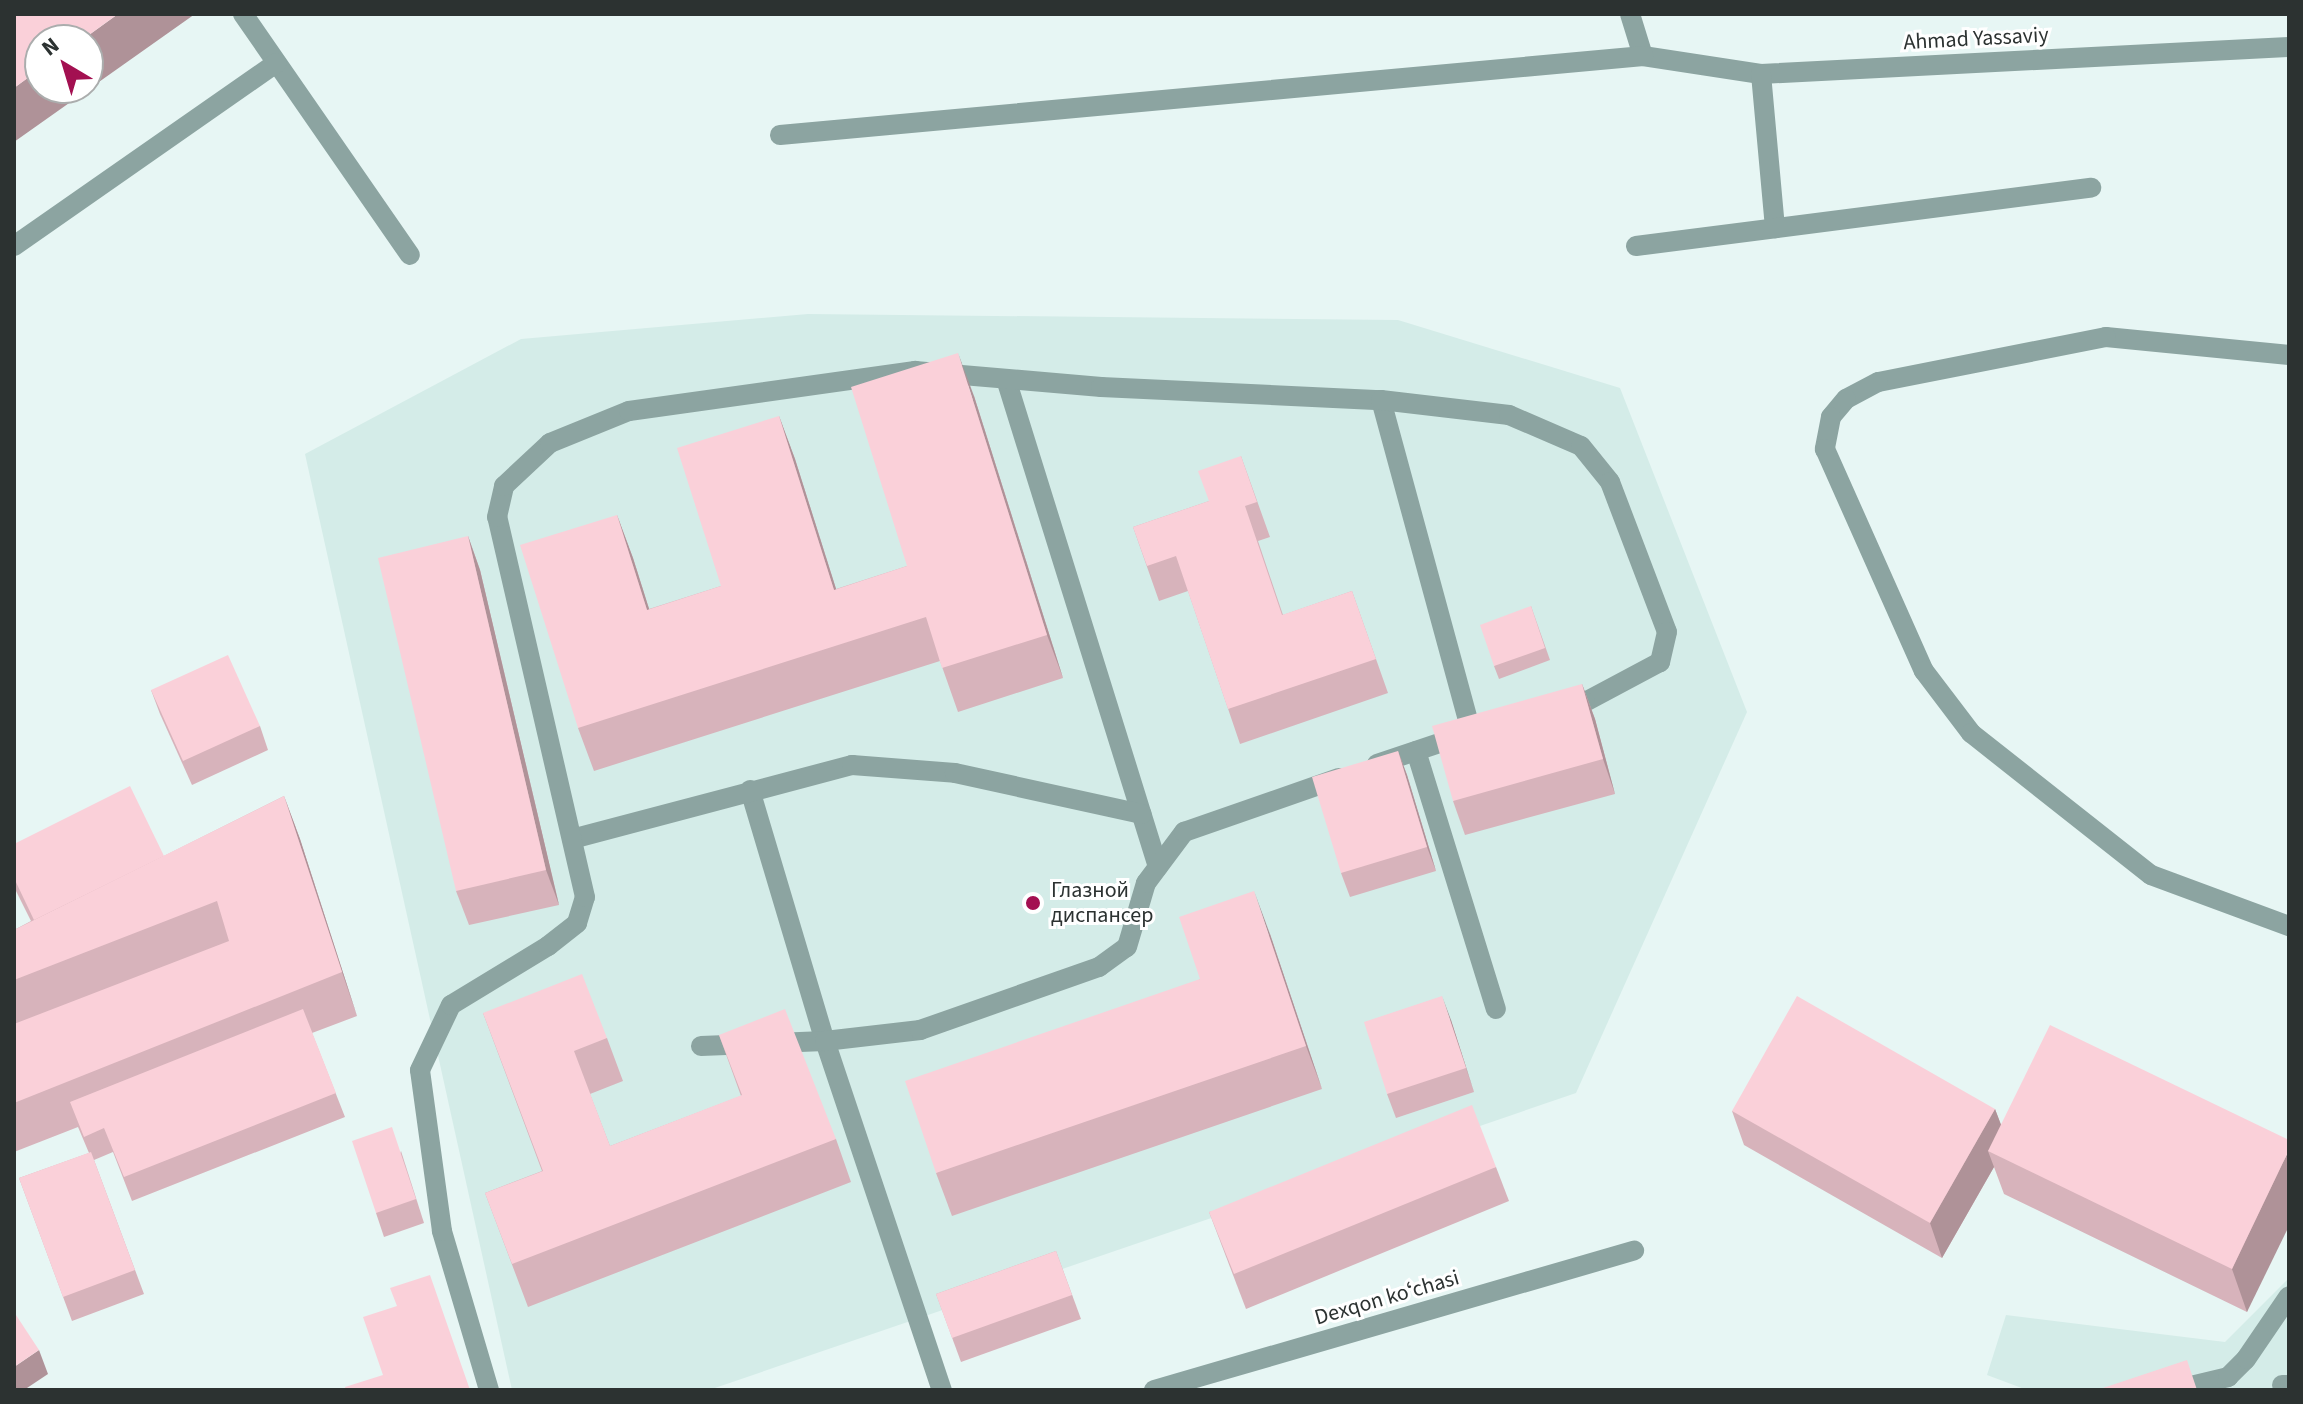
<!DOCTYPE html>
<html>
<head>
<meta charset="utf-8">
<style>
  body { margin:0 }
  #map { position:relative; width:2303px; height:1404px; overflow:hidden; background:#e7f6f4; font-family:"Source Sans 3",sans-serif }
  div>[style] { position:absolute }
  .built>* { inset:0; background:#d4ece8 }
  .lane>* { height:20px; margin:-10px; padding:0 10px; transform-origin:10px; border-radius:10px; background:#8ca4a1 }
  .street>* { height:20px; margin:-10px; padding:0 10px; transform-origin:10px; border-radius:10px; background:#8ca4a1 }
  .wall>* { inset:0; background:#d7b3bb }
  .shaded-wall>* { inset:0; background:#af9298 }
  .building>* { inset:0; background:#fad0d9 }
  .dots>* { width:22px; height:22px; translate:-50% -50%; box-sizing:border-box; border:4px solid #fff; border-radius:50% }
  span { translate:-50% -50%; white-space:nowrap; text-align:center; line-height:1.15; -webkit-text-stroke:6px #fff; paint-order:stroke }
  .street-label { font-size:22px; color:#2c3231 }
  .poi-label { font-size:22px; color:#2c3231 }
  .left { translate:0 -50%; text-align:left }
  .frame { position:absolute; inset:0; border:16px solid #2c3231; pointer-events:none }
  .north { position:absolute; left:24px; top:24px; width:80px; height:80px; box-sizing:border-box; background:#fff; border:2px solid #abadad; border-radius:50%; rotate:322deg; font-size:22px; font-weight:700; line-height:32px; text-align:center; color:#2c3231 }
  .north::after { content:''; display:block; margin:auto; width:28px; height:36px; background:#a31051; clip-path:polygon(50% 0,100% 100%,50% 72%,0 100%) }
</style>
</head>
<body>
<div id="map">
  <div class="built">
    <i style="clip-path:polygon(808px 314px,1398px 320px,1620px 388px,1747px 712px,1576px 1093px,709px 1390px,512px 1390px,305px 454px,521px 339px)"></i>
    <i style="clip-path:polygon(2289px 1278px,2289px 1390px,2027px 1390px,1987px 1375px,2006px 1315px,2225px 1342px)"></i>
  </div>
  <div class="lane">
    <i style="left:243px;top:14px;width:293px;rotate:55.3deg"></i>
    <i style="left:1630px;top:14px;width:44px;rotate:72.8deg"></i>
    <i style="left:1643px;top:56px;width:119px;rotate:8.7deg"></i>
    <i style="left:1761px;top:74px;width:529px;rotate:-2.93deg"></i>
    <i style="left:1761px;top:74px;width:155px;rotate:84.8deg"></i>
    <i style="left:780px;top:135px;width:867px;rotate:-5.23deg"></i>
    <i style="left:14px;top:246px;width:320px;rotate:-34.9deg"></i>
    <i style="left:1636px;top:246px;width:459px;rotate:-7.3deg"></i>
    <i style="left:2289px;top:355px;width:184px;rotate:-174.4deg"></i>
    <i style="left:2106px;top:337px;width:232px;rotate:168.8deg"></i>
    <i style="left:1878px;top:382px;width:36px;rotate:152deg"></i>
    <i style="left:1846px;top:399px;width:23px;rotate:130deg"></i>
    <i style="left:1831px;top:417px;width:33px;rotate:101deg"></i>
    <i style="left:1825px;top:449px;width:243px;rotate:66deg"></i>
    <i style="left:1924px;top:671px;width:78px;rotate:52.8deg"></i>
    <i style="left:1971px;top:733px;width:229px;rotate:38.3deg"></i>
    <i style="left:2151px;top:875px;width:147px;rotate:20.3deg"></i>
    <i style="left:1006px;top:379px;width:511px;rotate:72.7deg"></i>
    <i style="left:1381px;top:400px;width:344px;rotate:74.8deg"></i>
    <i style="left:1416px;top:751px;width:270px;rotate:72.8deg"></i>
    <i style="left:1377px;top:764px;width:88px;rotate:-18.6deg"></i>
    <i style="left:750px;top:790px;width:262px;rotate:73.4deg"></i>
    <i style="left:825px;top:1041px;width:368px;rotate:71.5deg"></i>
    <i style="left:572px;top:839px;width:290px;rotate:-14.8deg"></i>
    <i style="left:852px;top:765px;width:103px;rotate:4.4deg"></i>
    <i style="left:955px;top:773px;width:191px;rotate:12.4deg"></i>
    <i style="left:701px;top:1046px;width:124px;rotate:-2.3deg"></i>
    <i style="left:825px;top:1041px;width:96px;rotate:-6.6deg"></i>
    <i style="left:920px;top:1030px;width:190px;rotate:-19.4deg"></i>
    <i style="left:1099px;top:967px;width:34px;rotate:-36deg"></i>
    <i style="left:1127px;top:947px;width:67px;rotate:-73.5deg"></i>
    <i style="left:1146px;top:883px;width:64px;rotate:-53.3deg"></i>
    <i style="left:1184px;top:832px;width:164px;rotate:-19.2deg"></i>
    <i style="left:2282px;top:1385px;width:7px"></i>
    <i style="left:489px;top:1390px;width:166px;rotate:-106.5deg"></i>
    <i style="left:442px;top:1231px;width:162px;rotate:-97.8deg"></i>
    <i style="left:420px;top:1070px;width:72px;rotate:-64.5deg"></i>
    <i style="left:451px;top:1005px;width:114px;rotate:-31.3deg"></i>
    <i style="left:548px;top:946px;width:37px;rotate:-38deg"></i>
    <i style="left:577px;top:923px;width:27px;rotate:-73deg"></i>
    <i style="left:585px;top:897px;width:390px;rotate:-103deg"></i>
    <i style="left:497px;top:517px;width:32px;rotate:-77deg"></i>
    <i style="left:504px;top:486px;width:63px;rotate:-43.1deg"></i>
    <i style="left:550px;top:443px;width:85px;rotate:-22.1deg"></i>
    <i style="left:629px;top:411px;width:289px;rotate:-8deg"></i>
    <i style="left:915px;top:371px;width:187px;rotate:4.9deg"></i>
    <i style="left:1101px;top:387px;width:280px;rotate:2.7deg"></i>
    <i style="left:1381px;top:400px;width:129px;rotate:6.7deg"></i>
    <i style="left:1509px;top:415px;width:78px;rotate:23.3deg"></i>
    <i style="left:1581px;top:446px;width:46px;rotate:51.1deg"></i>
    <i style="left:1610px;top:482px;width:160px;rotate:69.2deg"></i>
    <i style="left:1667px;top:632px;width:31px;rotate:103deg"></i>
    <i style="left:1660px;top:662px;width:85px;rotate:151.9deg"></i>
    <i style="left:1585px;top:702px;width:22px;rotate:167deg"></i>
    <i style="left:2174px;top:1390px;width:56px;rotate:-13.5deg"></i>
    <i style="left:2228px;top:1377px;width:25px;rotate:-45deg"></i>
    <i style="left:2246px;top:1359px;width:76px;rotate:-55.7deg"></i>
  </div>
  <div class="street">
    <i style="left:1154px;top:1390px;width:500px;rotate:-16.2deg"></i>
  </div>
  <div class="wall">
    <i style="clip-path:polygon(974px 396px,1063px 678px,958px 712px,940px 661px,594px 771px,578px 728px,617px 515px,633px 558px,649px 609px,721px 586px,779px 416px,795px 459px,836px 589px,907px 566px)"></i>
    <i style="clip-path:polygon(1241px 456px,1270px 537px,1258px 541px,1283px 615px,1352px 591px,1388px 693px,1240px 744px,1188px 591px,1159px 601px,1133px 527px,1209px 501px)"></i>
    <i style="clip-path:polygon(468px 536px,480px 570px,559px 905px,469px 925px,456px 891px)"></i>
    <i style="clip-path:polygon(1531px 606px,1550px 660px,1499px 679px,1494px 666px)"></i>
    <i style="clip-path:polygon(1582px 684px,1595px 719px,1615px 794px,1465px 835px,1453px 801px)"></i>
    <i style="clip-path:polygon(151px 690px,260px 726px,268px 750px,192px 785px,160px 714px)"></i>
    <i style="clip-path:polygon(1398px 751px,1407px 775px,1436px 871px,1350px 897px,1341px 873px)"></i>
    <i style="clip-path:polygon(284px 796px,300px 839px,357px 1016px,312px 1033px,345px 1117px,132px 1201px,113px 1152px,94px 1160px,144px 1294px,72px 1321px,19px 1178px,89px 1153px,78px 1127px,14px 1152px,14px 930px,31px 921px,14px 887px,14px 844px,164px 856px)"></i>
    <i style="clip-path:polygon(1270px 934px,1322px 1089px,952px 1216px,936px 1173px,1200px 979px)"></i>
    <i style="clip-path:polygon(483px 1013px,607px 1038px,623px 1081px,590px 1094px,610px 1146px,741px 1096px,719px 1035px,836px 1139px,851px 1182px,528px 1307px,485px 1193px,542px 1171px)"></i>
    <i style="clip-path:polygon(1451px 1020px,1474px 1092px,1396px 1118px,1387px 1094px)"></i>
    <i style="clip-path:polygon(1995px 1109px,2001px 1125px,2289px 1140px,2247px 1312px,2004px 1194px,1994px 1167px,1942px 1258px,1744px 1145px,1732px 1111px)"></i>
    <i style="clip-path:polygon(401px 1151px,424px 1223px,384px 1237px,376px 1213px)"></i>
    <i style="clip-path:polygon(1496px 1167px,1509px 1201px,1246px 1309px,1209px 1212px)"></i>
    <i style="clip-path:polygon(1056px 1251px,1081px 1319px,961px 1362px,936px 1294px)"></i>
  </div>
  <div class="shaded-wall">
    <i style="clip-path:polygon(118px 14px,195px 14px,14px 142px,14px 88px,40px 69px,40px 88px,88px 88px,88px 40px,82px 40px)"></i>
    <i style="clip-path:polygon(958px 353px,974px 396px,1063px 678px,1047px 635px)"></i>
    <i style="clip-path:polygon(779px 416px,795px 459px,850px 633px,834px 590px)"></i>
    <i style="clip-path:polygon(617px 515px,633px 558px,663px 653px,647px 610px)"></i>
    <i style="clip-path:polygon(468px 536px,480px 570px,559px 905px,546px 870px)"></i>
    <i style="clip-path:polygon(1582px 684px,1595px 719px,1615px 794px,1603px 759px)"></i>
    <i style="clip-path:polygon(1398px 751px,1407px 775px,1436px 871px,1427px 847px)"></i>
    <i style="clip-path:polygon(284px 796px,300px 839px,357px 1016px,342px 972px)"></i>
    <i style="clip-path:polygon(1254px 891px,1270px 934px,1322px 1089px,1306px 1046px)"></i>
    <i style="clip-path:polygon(1442px 996px,1451px 1020px,1474px 1092px)"></i>
    <i style="clip-path:polygon(1995px 1109px,2008px 1143px,1988px 1151px,1994px 1167px,1942px 1258px,1930px 1223px)"></i>
    <i style="clip-path:polygon(2289px 1150px,2289px 1226px,2247px 1312px,2232px 1269px)"></i>
    <i style="clip-path:polygon(39px 1350px,48px 1374px,24px 1390px,14px 1390px,14px 1367px)"></i>
  </div>
  <div class="building">
    <i style="clip-path:polygon(14px 14px,118px 14px,82px 40px,40px 40px,40px 69px,14px 88px)"></i>
    <i style="clip-path:polygon(958px 353px,1047px 635px,942px 668px,926px 617px,578px 728px,520px 545px,617px 515px,647px 610px,721px 586px,677px 448px,779px 416px,834px 590px,907px 566px,851px 387px)"></i>
    <i style="clip-path:polygon(1241px 456px,1257px 502px,1245px 506px,1282px 615px,1352px 591px,1376px 659px,1228px 709px,1176px 556px,1147px 566px,1133px 527px,1209px 501px,1198px 471px)"></i>
    <i style="clip-path:polygon(468px 536px,546px 870px,456px 891px,378px 558px)"></i>
    <i style="clip-path:polygon(1531px 606px,1545px 648px,1494px 666px,1480px 625px)"></i>
    <i style="clip-path:polygon(228px 655px,260px 726px,183px 761px,151px 690px)"></i>
    <i style="clip-path:polygon(1582px 684px,1603px 759px,1453px 801px,1432px 726px)"></i>
    <i style="clip-path:polygon(1398px 751px,1427px 847px,1341px 873px,1312px 777px)"></i>
    <i style="clip-path:polygon(130px 786px,164px 856px,34px 920px,14px 878px,14px 844px)"></i>
    <i style="clip-path:polygon(284px 796px,342px 972px,14px 1103px,14px 1024px,229px 941px,217px 901px,14px 980px,14px 930px)"></i>
    <i style="clip-path:polygon(1254px 891px,1306px 1046px,936px 1173px,905px 1081px,1200px 979px,1179px 917px)"></i>
    <i style="clip-path:polygon(582px 974px,607px 1038px,574px 1051px,610px 1146px,742px 1095px,719px 1035px,785px 1009px,836px 1139px,512px 1264px,485px 1193px,543px 1171px,483px 1013px)"></i>
    <i style="clip-path:polygon(1442px 996px,1466px 1068px,1387px 1094px,1364px 1022px)"></i>
    <i style="clip-path:polygon(1797px 996px,1995px 1109px,1930px 1223px,1732px 1111px)"></i>
    <i style="clip-path:polygon(303px 1009px,336px 1093px,124px 1177px,104px 1128px,84px 1137px,70px 1102px)"></i>
    <i style="clip-path:polygon(2050px 1025px,2289px 1140px,2289px 1150px,2232px 1269px,1988px 1151px)"></i>
    <i style="clip-path:polygon(1472px 1105px,1496px 1167px,1234px 1274px,1209px 1212px)"></i>
    <i style="clip-path:polygon(392px 1127px,416px 1199px,376px 1213px,352px 1141px)"></i>
    <i style="clip-path:polygon(91px 1152px,135px 1270px,63px 1297px,19px 1178px)"></i>
    <i style="clip-path:polygon(1056px 1251px,1072px 1295px,952px 1338px,936px 1294px)"></i>
    <i style="clip-path:polygon(430px 1275px,470px 1390px,346px 1390px,345px 1387px,383px 1375px,363px 1317px,397px 1306px,390px 1288px)"></i>
    <i style="clip-path:polygon(14px 1312px,39px 1350px,14px 1367px)"></i>
    <i style="clip-path:polygon(2187px 1360px,2197px 1390px,2097px 1390px)"></i>
  </div>
  <div class="dots">
    <i style="left:1033px;top:903px;background:#a31051"></i>
  </div>
  <div class="street-label">
    <span style="left:1976px;top:39px;rotate:-3deg">Ahmad Yassaviy</span>
    <span style="left:1387px;top:1298px;rotate:-16deg">Dexqon koʻchasi</span>
  </div>
  <div class="poi-label">
    <span class="left" style="left:1051px;top:903px">Глазной<br>диспансер</span>
  </div>
  <div class="frame"></div>
  <div class="north">N</div>
</div>
</body>
</html>
